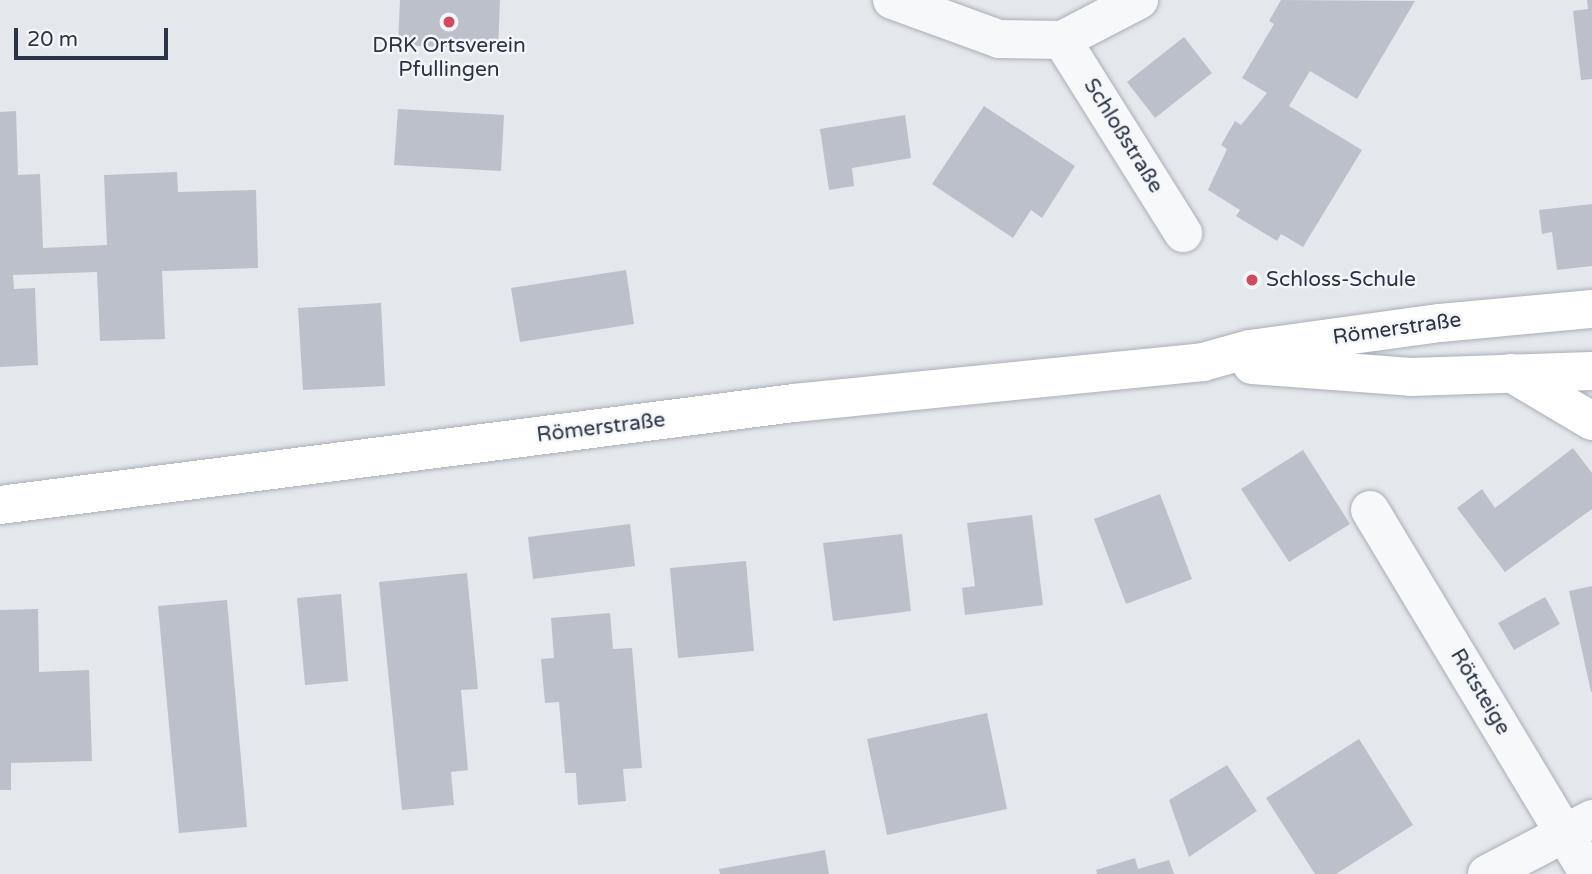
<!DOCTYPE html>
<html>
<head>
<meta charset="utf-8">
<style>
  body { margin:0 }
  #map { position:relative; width:1592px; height:874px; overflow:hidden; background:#e4e7ec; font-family:"Varela Round",sans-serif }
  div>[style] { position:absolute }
  .building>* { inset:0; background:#bbc0ca }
  .roads { filter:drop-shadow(0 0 2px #a9aeb7) drop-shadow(0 0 2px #a9aeb7) }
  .minor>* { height:38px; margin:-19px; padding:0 19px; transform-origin:19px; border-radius:19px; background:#f7f8fa }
  .major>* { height:38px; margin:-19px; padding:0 19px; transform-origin:19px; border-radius:19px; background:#fff }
  .dots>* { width:19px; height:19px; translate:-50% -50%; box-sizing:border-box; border:4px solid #f4f6f9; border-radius:50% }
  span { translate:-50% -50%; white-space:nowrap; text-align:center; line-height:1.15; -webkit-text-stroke:5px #f4f6f9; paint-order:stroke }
  .poi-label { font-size:21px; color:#2b3445 }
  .left { translate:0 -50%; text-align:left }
  .street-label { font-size:21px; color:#2b3445 }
  .scale { position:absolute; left:14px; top:28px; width:154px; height:32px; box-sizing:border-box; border:4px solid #2b3445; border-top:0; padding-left:9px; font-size:21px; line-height:24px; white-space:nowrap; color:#2b3445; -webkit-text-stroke:5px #f4f6f9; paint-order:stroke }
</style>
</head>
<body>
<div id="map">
  <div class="building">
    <i style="clip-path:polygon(400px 0,500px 0,498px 49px,398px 45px)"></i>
    <i style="clip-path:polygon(1281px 0,1415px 1px,1357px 99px,1310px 71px,1289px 106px,1362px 150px,1303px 247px,1281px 234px,1277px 241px,1236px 216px,1240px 210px,1208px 190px,1227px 149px,1221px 145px,1235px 121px,1241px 125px,1267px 93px,1242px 78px,1274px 24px,1269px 21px)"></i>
    <i style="clip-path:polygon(1587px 0,1592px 0,1592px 79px,1581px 80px,1573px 11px,1588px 9px)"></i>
    <i style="clip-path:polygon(1184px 37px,1212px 73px,1155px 118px,1127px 82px)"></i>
    <i style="clip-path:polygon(984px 106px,1075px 166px,1042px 218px,1031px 210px,1013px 238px,932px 184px)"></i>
    <i style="clip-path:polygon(398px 109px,504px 115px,501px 171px,394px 165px)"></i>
    <i style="clip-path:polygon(16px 111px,18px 175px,40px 174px,43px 248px,107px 245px,104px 175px,177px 172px,178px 192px,256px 190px,258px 268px,162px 271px,165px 339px,100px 341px,97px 272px,13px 275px,14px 289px,35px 288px,38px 365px,0 367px,0 112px)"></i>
    <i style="clip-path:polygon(905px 115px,911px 158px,852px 168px,854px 186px,829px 190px,820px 129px)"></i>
    <i style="clip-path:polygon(1592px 204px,1592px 266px,1557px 270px,1552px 232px,1542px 234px,1539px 210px)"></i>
    <i style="clip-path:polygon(626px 270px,634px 324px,520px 342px,511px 288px)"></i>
    <i style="clip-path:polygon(381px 303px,385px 386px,303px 390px,298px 308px)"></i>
    <i style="clip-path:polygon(1573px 448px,1592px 473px,1592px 509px,1505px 572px,1457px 508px,1482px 489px,1495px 508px)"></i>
    <i style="clip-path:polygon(1303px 450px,1350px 524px,1289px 562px,1241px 489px)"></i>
    <i style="clip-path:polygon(1160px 494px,1192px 579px,1126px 604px,1094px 519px)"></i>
    <i style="clip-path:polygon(1032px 515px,1043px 605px,965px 615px,962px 588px,975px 586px,967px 523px)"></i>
    <i style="clip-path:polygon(630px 524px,635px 566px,533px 579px,528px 537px)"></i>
    <i style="clip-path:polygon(902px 534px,911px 611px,833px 621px,823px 543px)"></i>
    <i style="clip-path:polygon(746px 561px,754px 651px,678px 658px,670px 568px)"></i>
    <i style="clip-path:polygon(467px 573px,478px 689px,461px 690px,468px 770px,451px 772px,454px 805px,402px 810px,379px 582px)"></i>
    <i style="clip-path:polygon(1592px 586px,1592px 692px,1591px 692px,1569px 591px)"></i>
    <i style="clip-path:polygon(341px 594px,348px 681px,305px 685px,297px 598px)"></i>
    <i style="clip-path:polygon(1545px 597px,1560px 624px,1514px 650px,1498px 623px)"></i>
    <i style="clip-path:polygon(227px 600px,247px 827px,179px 833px,158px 606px)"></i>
    <i style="clip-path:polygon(38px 609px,39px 672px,89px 670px,92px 761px,11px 763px,11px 790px,0 790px,0 610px)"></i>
    <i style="clip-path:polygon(610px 613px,613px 649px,632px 648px,642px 768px,623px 769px,626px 801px,578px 805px,576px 773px,565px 773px,559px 702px,545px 703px,541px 659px,554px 658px,551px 618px)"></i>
    <i style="clip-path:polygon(987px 713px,1007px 809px,887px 835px,867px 739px)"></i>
    <i style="clip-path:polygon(1359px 739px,1413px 825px,1336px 874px,1315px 874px,1266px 798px)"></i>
    <i style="clip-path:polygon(1227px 765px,1257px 811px,1189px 857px,1169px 800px)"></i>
    <i style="clip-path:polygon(825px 850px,829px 874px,720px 874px,719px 869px)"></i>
    <i style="clip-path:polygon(1135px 858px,1138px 869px,1169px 860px,1174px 874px,1097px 874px,1096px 870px)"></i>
  </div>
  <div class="roads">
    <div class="minor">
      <i style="left:892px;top:0;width:114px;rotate:20deg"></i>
      <i style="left:999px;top:39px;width:63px;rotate:0.9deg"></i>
      <i style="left:1062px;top:40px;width:87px;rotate:-27.5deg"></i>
      <i style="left:1062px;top:40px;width:228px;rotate:57.9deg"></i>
      <i style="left:1370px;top:510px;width:425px;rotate:59deg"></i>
      <i style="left:1487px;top:874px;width:119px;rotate:-27.6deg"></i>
    </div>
    <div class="major">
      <i style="left:1252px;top:365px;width:159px;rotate:4.3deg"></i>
      <i style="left:1411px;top:377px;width:181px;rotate:-1.9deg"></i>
      <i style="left:1511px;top:373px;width:94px;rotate:30.7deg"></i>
      <i style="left:0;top:505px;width:801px;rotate:-7.32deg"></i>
      <i style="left:794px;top:403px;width:411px;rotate:-5.7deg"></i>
      <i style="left:1203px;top:362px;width:49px;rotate:-15.5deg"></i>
      <i style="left:1250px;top:349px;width:192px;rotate:-7.8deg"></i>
      <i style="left:1440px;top:323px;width:153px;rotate:-5.3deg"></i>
    </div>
  </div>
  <div class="dots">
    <i style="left:449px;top:22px;background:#d1495b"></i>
    <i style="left:1252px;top:280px;background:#d1495b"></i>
  </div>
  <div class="poi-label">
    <span style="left:449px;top:58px">DRK Ortsverein<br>Pfullingen</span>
    <span class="left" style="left:1266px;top:280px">Schloss-Schule</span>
  </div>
  <div class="street-label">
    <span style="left:1123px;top:136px;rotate:58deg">Schloßstraße</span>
    <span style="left:1397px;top:329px;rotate:-8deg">Römerstraße</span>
    <span style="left:601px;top:428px;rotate:-7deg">Römerstraße</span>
    <span style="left:1480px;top:692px;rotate:59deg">Rötsteige</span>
  </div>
  <div class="scale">20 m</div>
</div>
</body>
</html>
